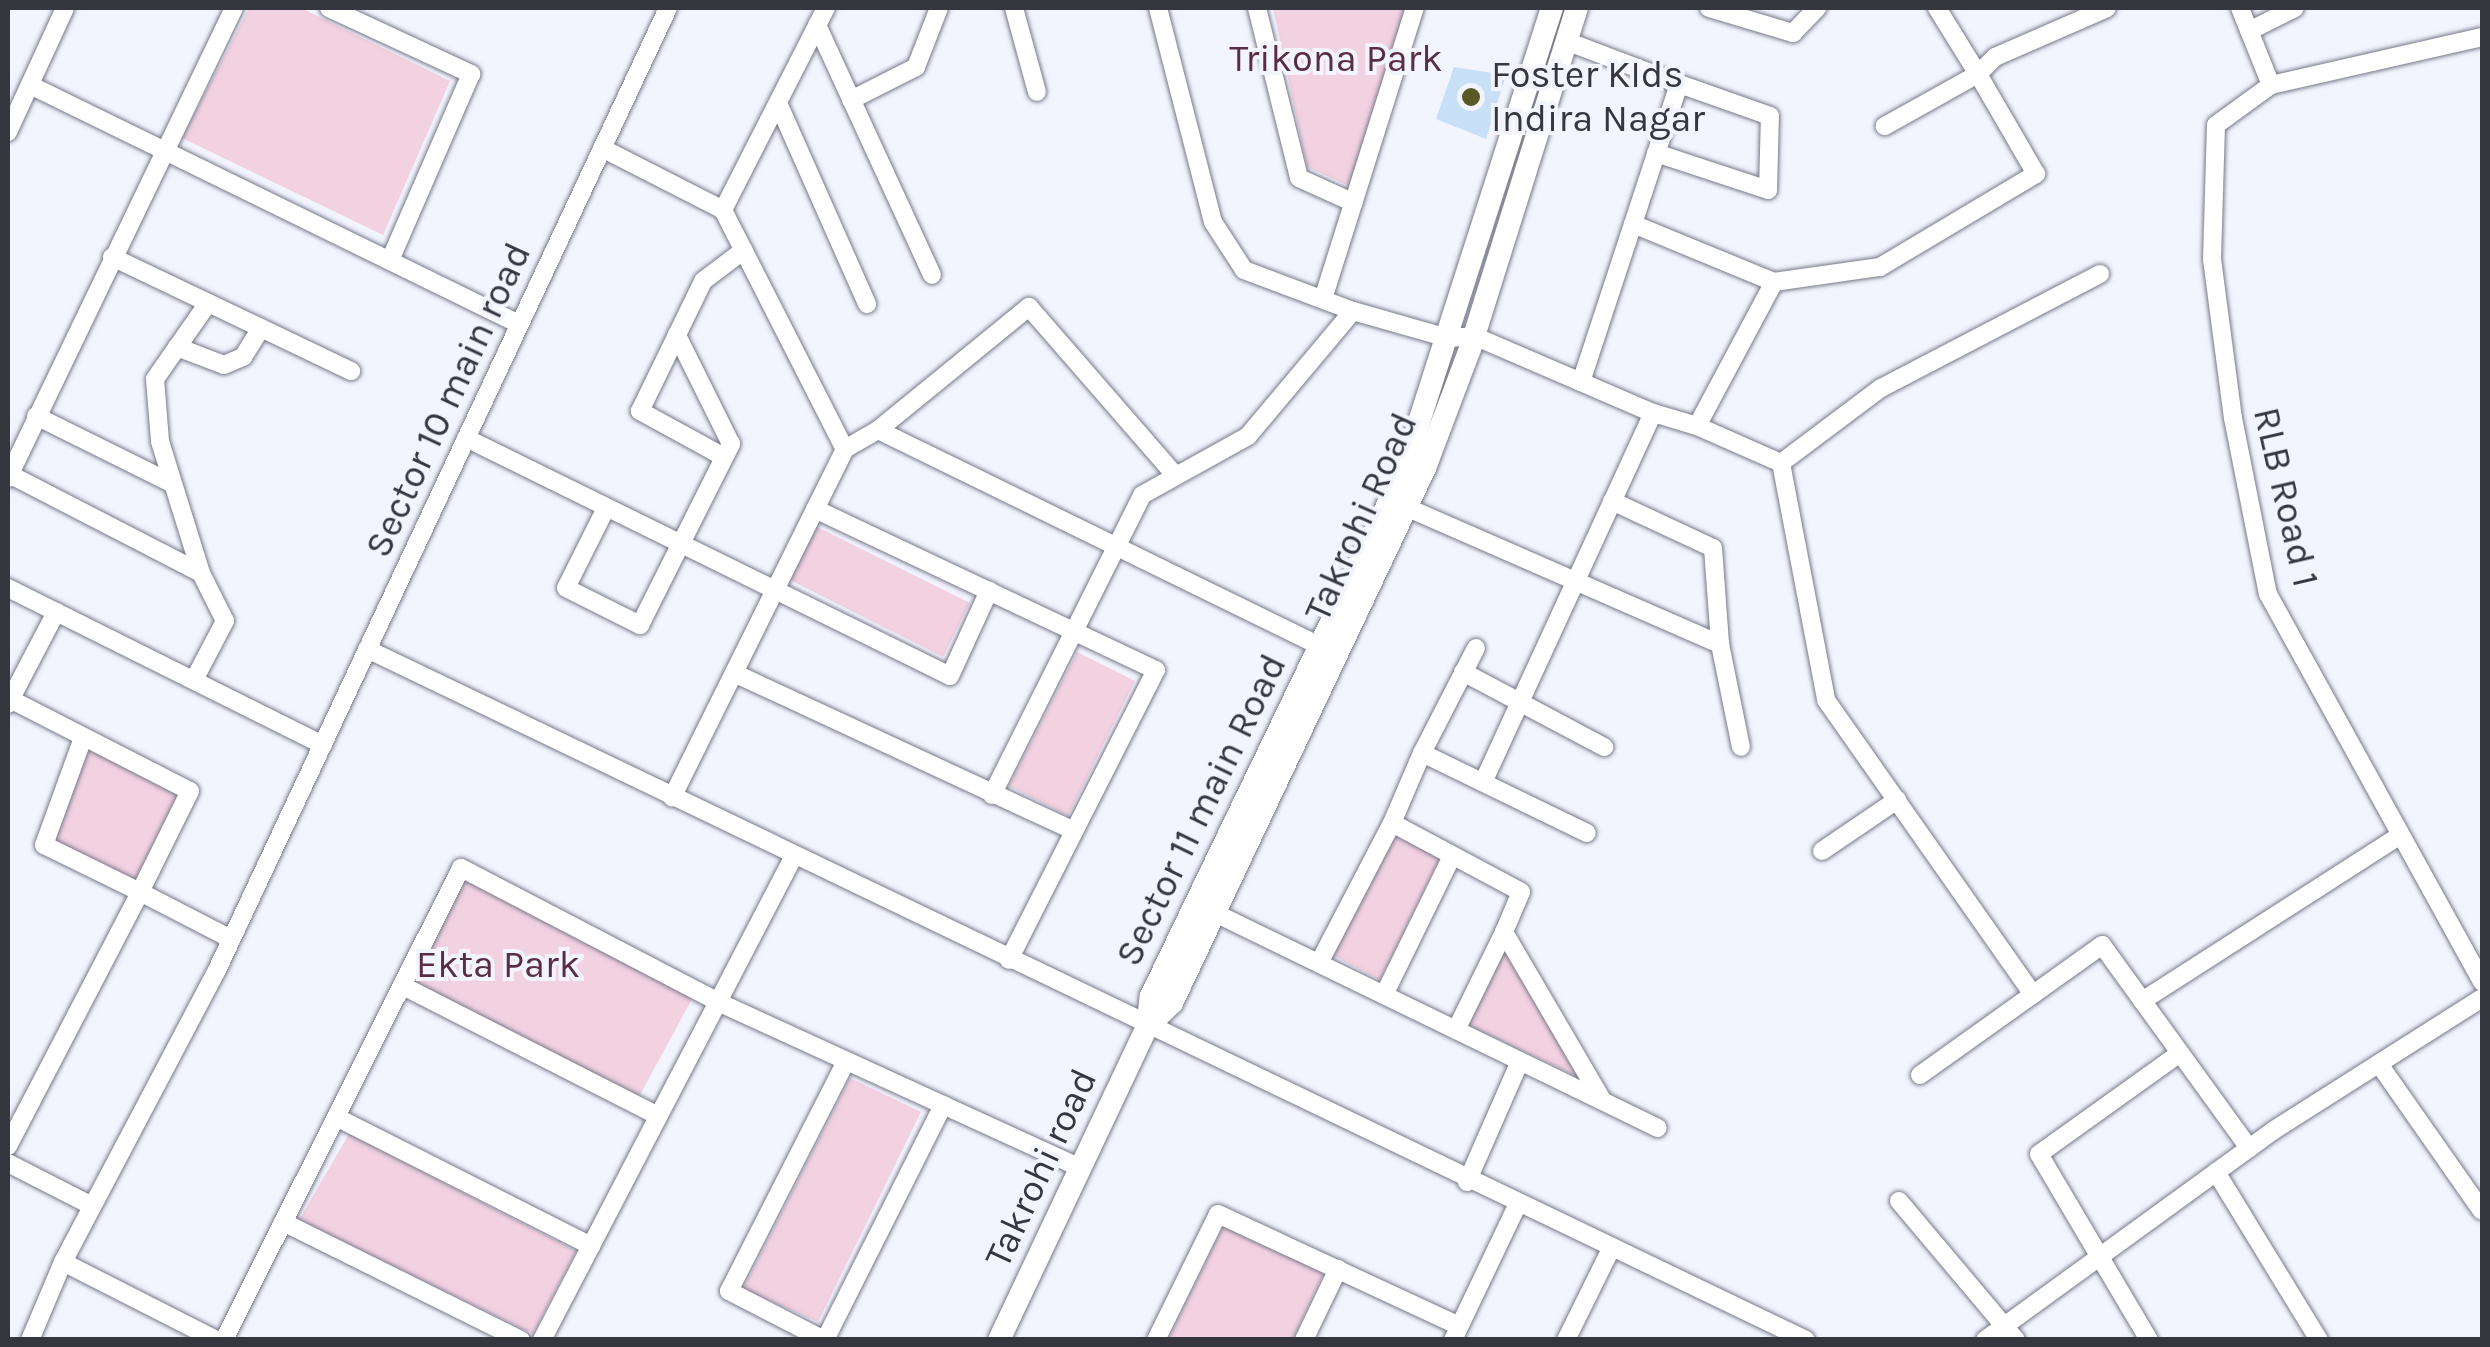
<!DOCTYPE html>
<html>
<head>
<meta charset="utf-8">
<style>
  body { margin:0 }
  #map { position:relative; width:2490px; height:1347px; overflow:hidden; background:#f2f4fe; font-family:Karla,sans-serif }
  div>[style] { position:absolute }
  .green>* { inset:0; background:#f2d1e0 }
  .building>* { inset:0; background:#c7e0f7 }
  .roads { filter:drop-shadow(0 0 2px #777988) drop-shadow(0 0 2px #777988) }
  .minor>* { height:18px; margin:-9px; padding:0 9px; transform-origin:9px; border-radius:9px; background:#fff }
  .tertiary>* { height:22px; margin:-11px; padding:0 11px; transform-origin:11px; border-radius:11px; background:#fff }
  .dots>* { width:28px; height:28px; translate:-50% -50%; box-sizing:border-box; border:5px solid #f2f4fe; border-radius:50% }
  span { translate:-50% -50%; white-space:nowrap; text-align:center; line-height:1.15; -webkit-text-stroke:8px #f2f4fe; paint-order:stroke }
  .park-label { font-size:38px; color:#592d43 }
  .poi-label { font-size:38px; color:#36373e }
  .left { translate:0 -50%; text-align:left }
  .street-label { font-size:38px; color:#36373e }
  .frame { position:absolute; inset:0; border:10px solid #36373e; pointer-events:none }
</style>
</head>
<body>
<div id="map">
  <div class="green">
    <i style="clip-path:polygon(249px 8px,301px 8px,450px 81px,383px 235px,182px 138px)"></i>
    <i style="clip-path:polygon(1273px 8px,1407px 8px,1349px 186px,1307px 167px)"></i>
    <i style="clip-path:polygon(817px 527px,970px 603px,943px 657px,790px 580px)"></i>
    <i style="clip-path:polygon(1077px 652px,1135px 681px,1068px 816px,1009px 786px)"></i>
    <i style="clip-path:polygon(84px 742px,180px 790px,135px 880px,50px 842px)"></i>
    <i style="clip-path:polygon(1394px 831px,1441px 856px,1380px 980px,1330px 954px)"></i>
    <i style="clip-path:polygon(463px 876px,693px 997px,635px 1104px,406px 990px)"></i>
    <i style="clip-path:polygon(1505px 942px,1585px 1080px,1465px 1024px)"></i>
    <i style="clip-path:polygon(850px 1078px,921px 1112px,818px 1322px,743px 1289px)"></i>
    <i style="clip-path:polygon(349px 1134px,576px 1251px,533px 1334px,299px 1220px)"></i>
    <i style="clip-path:polygon(1224px 1225px,1324px 1272px,1293px 1339px,1168px 1340px)"></i>
  </div>
  <div class="building">
    <i style="clip-path:polygon(1454px 67px,1506px 75px,1486px 139px,1436px 119px)"></i>
  </div>
  <div class="roads">
    <div class="minor">
      <i style="left:329px;top:8px;width:157px;rotate:24.9deg"></i>
      <i style="left:471px;top:74px;width:203px;rotate:113.5deg"></i>
      <i style="left:1014px;top:8px;width:87px;rotate:74.7deg"></i>
      <i style="left:1158px;top:8px;width:221px;rotate:75.6deg"></i>
      <i style="left:1213px;top:222px;width:57px;rotate:57.1deg"></i>
      <i style="left:1244px;top:270px;width:116px;rotate:20.6deg"></i>
      <i style="left:1353px;top:311px;width:99px;rotate:15.9deg"></i>
      <i style="left:1448px;top:338px;width:26px;rotate:-4deg"></i>
      <i style="left:1474px;top:336px;width:195px;rotate:23.3deg"></i>
      <i style="left:1653px;top:413px;width:406px;rotate:114.7deg"></i>
      <i style="left:1257px;top:8px;width:175px;rotate:76.1deg"></i>
      <i style="left:1299px;top:178px;width:60px;rotate:24.4deg"></i>
      <i style="left:1709px;top:8px;width:88px;rotate:16.6deg"></i>
      <i style="left:1793px;top:33px;width:35px;rotate:-46deg"></i>
      <i style="left:1937px;top:8px;width:78px;rotate:58.2deg"></i>
      <i style="left:1978px;top:74px;width:24px;rotate:-45deg"></i>
      <i style="left:1995px;top:57px;width:122px;rotate:-23.6deg"></i>
      <i style="left:2240px;top:8px;width:83px;rotate:68.1deg"></i>
      <i style="left:2271px;top:85px;width:68px;rotate:144deg"></i>
      <i style="left:2216px;top:125px;width:134px;rotate:91.7deg"></i>
      <i style="left:2212px;top:259px;width:160px;rotate:82.5deg"></i>
      <i style="left:2233px;top:418px;width:179px;rotate:78.8deg"></i>
      <i style="left:2268px;top:594px;width:443px;rotate:61.1deg"></i>
      <i style="left:817px;top:25px;width:275px;rotate:65.3deg"></i>
      <i style="left:2249px;top:31px;width:51px;rotate:-26.6deg"></i>
      <i style="left:1566px;top:41px;width:121px;rotate:20.8deg"></i>
      <i style="left:1679px;top:84px;width:314px;rotate:108.2deg"></i>
      <i style="left:30px;top:85px;width:544px;rotate:26.05deg"></i>
      <i style="left:2271px;top:85px;width:216px;rotate:-12.8deg"></i>
      <i style="left:851px;top:100px;width:73px;rotate:-26.9deg"></i>
      <i style="left:916px;top:67px;width:63px;rotate:-68.7deg"></i>
      <i style="left:778px;top:103px;width:220px;rotate:66.1deg"></i>
      <i style="left:8px;top:132px;width:136px;rotate:-65.3deg"></i>
      <i style="left:602px;top:148px;width:136px;rotate:27.1deg"></i>
      <i style="left:723px;top:210px;width:268px;rotate:63deg"></i>
      <i style="left:845px;top:449px;width:389px;rotate:116.4deg"></i>
      <i style="left:1656px;top:153px;width:118px;rotate:18.3deg"></i>
      <i style="left:1768px;top:190px;width:74px;rotate:-88.5deg"></i>
      <i style="left:1770px;top:116px;width:96px;rotate:-160.6deg"></i>
      <i style="left:723px;top:210px;width:227px;rotate:-63deg"></i>
      <i style="left:1633px;top:224px;width:152px;rotate:22.4deg"></i>
      <i style="left:1774px;top:282px;width:163px;rotate:118.1deg"></i>
      <i style="left:1697px;top:426px;width:46px;rotate:-163.5deg"></i>
      <i style="left:112px;top:257px;width:265px;rotate:25.5deg"></i>
      <i style="left:1774px;top:282px;width:107px;rotate:-8.1deg"></i>
      <i style="left:1880px;top:267px;width:182px;rotate:-30.8deg"></i>
      <i style="left:2036px;top:174px;width:116px;rotate:-120.1deg"></i>
      <i style="left:1978px;top:74px;width:107px;rotate:150.8deg"></i>
      <i style="left:1323px;top:299px;width:305px;rotate:-72.5deg"></i>
      <i style="left:177px;top:347px;width:50px;rotate:21deg"></i>
      <i style="left:224px;top:365px;width:21px;rotate:-23deg"></i>
      <i style="left:243px;top:357px;width:34px;rotate:-58deg"></i>
      <i style="left:36px;top:416px;width:153px;rotate:26.4deg"></i>
      <i style="left:1697px;top:426px;width:92px;rotate:23.8deg"></i>
      <i style="left:1781px;top:463px;width:241px;rotate:79.2deg"></i>
      <i style="left:1826px;top:700px;width:360px;rotate:54.9deg"></i>
      <i style="left:878px;top:430px;width:195px;rotate:-39.2deg"></i>
      <i style="left:1029px;top:307px;width:224px;rotate:49deg"></i>
      <i style="left:466px;top:438px;width:539px;rotate:26.18deg"></i>
      <i style="left:950px;top:676px;width:94px;rotate:-65.4deg"></i>
      <i style="left:845px;top:449px;width:38px;rotate:-30deg"></i>
      <i style="left:878px;top:430px;width:501px;rotate:26.05deg"></i>
      <i style="left:724px;top:457px;width:96px;rotate:-151.3deg"></i>
      <i style="left:640px;top:411px;width:144px;rotate:-64.1deg"></i>
      <i style="left:703px;top:281px;width:51px;rotate:-37.1deg"></i>
      <i style="left:1781px;top:463px;width:125px;rotate:-36.9deg"></i>
      <i style="left:1881px;top:388px;width:247px;rotate:-27.5deg"></i>
      <i style="left:9px;top:474px;width:216px;rotate:27.3deg"></i>
      <i style="left:8px;top:478px;width:522px;rotate:-64.32deg"></i>
      <i style="left:1612px;top:501px;width:111px;rotate:25deg"></i>
      <i style="left:1713px;top:548px;width:96px;rotate:85.8deg"></i>
      <i style="left:1720px;top:644px;width:105px;rotate:78.5deg"></i>
      <i style="left:1406px;top:507px;width:343px;rotate:23.6deg"></i>
      <i style="left:606px;top:508px;width:89px;rotate:116.6deg"></i>
      <i style="left:566px;top:588px;width:83px;rotate:26.6deg"></i>
      <i style="left:640px;top:625px;width:203px;rotate:-63.3deg"></i>
      <i style="left:731px;top:444px;width:122px;rotate:-116.4deg"></i>
      <i style="left:815px;top:509px;width:377px;rotate:25.3deg"></i>
      <i style="left:1156px;top:670px;width:325px;rotate:116.9deg"></i>
      <i style="left:8px;top:588px;width:352px;rotate:26.5deg"></i>
      <i style="left:367px;top:649px;width:1596px;rotate:25.65deg"></i>
      <i style="left:1463px;top:672px;width:160px;rotate:28deg"></i>
      <i style="left:734px;top:673px;width:375px;rotate:24.9deg"></i>
      <i style="left:194px;top:680px;width:67px;rotate:-62.3deg"></i>
      <i style="left:225px;top:621px;width:54px;rotate:-116.6deg"></i>
      <i style="left:201px;top:573px;width:138px;rotate:-107.3deg"></i>
      <i style="left:160px;top:441px;width:62px;rotate:-94.6deg"></i>
      <i style="left:155px;top:379px;width:93px;rotate:-55.1deg"></i>
      <i style="left:10px;top:699px;width:202px;rotate:27.1deg"></i>
      <i style="left:190px;top:791px;width:113px;rotate:116.3deg"></i>
      <i style="left:140px;top:892px;width:102px;rotate:27.3deg"></i>
      <i style="left:8px;top:704px;width:104px;rotate:-62.4deg"></i>
      <i style="left:1422px;top:753px;width:118px;rotate:-62.8deg"></i>
      <i style="left:992px;top:795px;width:335px;rotate:-63.4deg"></i>
      <i style="left:1142px;top:495px;width:121px;rotate:-29.1deg"></i>
      <i style="left:1248px;top:436px;width:163px;rotate:-50deg"></i>
      <i style="left:1392px;top:823px;width:76px;rotate:-66.8deg"></i>
      <i style="left:1422px;top:753px;width:183px;rotate:25.9deg"></i>
      <i style="left:1822px;top:851px;width:91px;rotate:-34.2deg"></i>
      <i style="left:1215px;top:913px;width:492px;rotate:25.9deg"></i>
      <i style="left:1319px;top:963px;width:158px;rotate:-62.5deg"></i>
      <i style="left:1392px;top:823px;width:146px;rotate:28.1deg"></i>
      <i style="left:1521px;top:892px;width:43px;rotate:113deg"></i>
      <i style="left:403px;top:986px;width:286px;rotate:27deg"></i>
      <i style="left:1384px;top:995px;width:155px;rotate:-63.9deg"></i>
      <i style="left:2142px;top:1001px;width:305px;rotate:-32.7deg"></i>
      <i style="left:1456px;top:1030px;width:109px;rotate:-63.9deg"></i>
      <i style="left:1504px;top:932px;width:194px;rotate:59.7deg"></i>
      <i style="left:2379px;top:1064px;width:179px;rotate:55deg"></i>
      <i style="left:1920px;top:1075px;width:224px;rotate:-35.5deg"></i>
      <i style="left:2102px;top:945px;width:251px;rotate:54.1deg"></i>
      <i style="left:336px;top:1117px;width:286px;rotate:26.8deg"></i>
      <i style="left:8px;top:1146px;width:286px;rotate:-62.5deg"></i>
      <i style="left:140px;top:892px;width:107px;rotate:-153.9deg"></i>
      <i style="left:44px;top:845px;width:114px;rotate:-70deg"></i>
      <i style="left:8px;top:1163px;width:94px;rotate:27.1deg"></i>
      <i style="left:2216px;top:1172px;width:197px;rotate:58.5deg"></i>
      <i style="left:1467px;top:1182px;width:132px;rotate:-66.3deg"></i>
      <i style="left:1899px;top:1201px;width:182px;rotate:49.9deg"></i>
      <i style="left:283px;top:1222px;width:266px;rotate:26.4deg"></i>
      <i style="left:63px;top:1262px;width:172px;rotate:27deg"></i>
      <i style="left:30px;top:1340px;width:85px;rotate:-67.1deg"></i>
      <i style="left:63px;top:1262px;width:330px;rotate:-62.2deg"></i>
      <i style="left:217px;top:970px;width:1062px;rotate:-64.88deg"></i>
      <i style="left:224px;top:1340px;width:528px;rotate:-63.34deg"></i>
      <i style="left:461px;top:868px;width:290px;rotate:27.5deg"></i>
      <i style="left:718px;top:1002px;width:398px;rotate:24.6deg"></i>
      <i style="left:542px;top:1340px;width:546px;rotate:-62.5deg"></i>
      <i style="left:824px;top:1340px;width:107px;rotate:-152.7deg"></i>
      <i style="left:729px;top:1291px;width:258px;rotate:-63deg"></i>
      <i style="left:825px;top:1340px;width:263px;rotate:-63.3deg"></i>
      <i style="left:1156px;top:1340px;width:140px;rotate:-63.8deg"></i>
      <i style="left:1218px;top:1214px;width:266px;rotate:24.9deg"></i>
      <i style="left:1304px;top:1340px;width:79px;rotate:-64.4deg"></i>
      <i style="left:1453px;top:1340px;width:148px;rotate:-64.5deg"></i>
      <i style="left:1566px;top:1340px;width:102px;rotate:-63.7deg"></i>
      <i style="left:1985px;top:1340px;width:357px;rotate:-36deg"></i>
      <i style="left:2274px;top:1130px;width:246px;rotate:-32.4deg"></i>
      <i style="left:2149px;top:1340px;width:216px;rotate:-120.6deg"></i>
      <i style="left:2039px;top:1154px;width:173px;rotate:-35.6deg"></i>
    </div>
    <div class="tertiary">
      <i style="left:1147px;top:1027px;width:35px;rotate:-44deg"></i>
      <i style="left:1172px;top:1003px;width:592px;rotate:-64.69deg"></i>
      <i style="left:1425px;top:468px;width:127px;rotate:-69.3deg"></i>
      <i style="left:1470px;top:349px;width:357px;rotate:-72.6deg"></i>
      <i style="left:999px;top:1340px;width:346px;rotate:-64.7deg"></i>
      <i style="left:1147px;top:1027px;width:31px;rotate:-83deg"></i>
      <i style="left:1151px;top:996px;width:578px;rotate:-64.28deg"></i>
      <i style="left:1402px;top:475px;width:490px;rotate:-72.2deg"></i>
    </div>
  </div>
  <div class="dots">
    <i style="left:1471px;top:97px;background:#5a5825"></i>
  </div>
  <div class="park-label">
    <span style="left:1336px;top:59px">Trikona Park</span>
    <span style="left:498px;top:965px">Ekta Park</span>
  </div>
  <div class="poi-label">
    <span class="left" style="left:1491px;top:97px">Foster KIds<br>Indira Nagar</span>
  </div>
  <div class="street-label">
    <span style="left:448px;top:400px;rotate:-65deg">Sector 10 main road</span>
    <span style="left:2286px;top:497px;rotate:77deg">RLB Road 1</span>
    <span style="left:1361px;top:517px;rotate:-66deg">Takrohi Road</span>
    <span style="left:1201px;top:810px;rotate:-64deg">Sector 11 main Road</span>
    <span style="left:1041px;top:1168px;rotate:-65deg">Takrohi road</span>
  </div>
  <div class="frame"></div>
</div>
</body>
</html>
